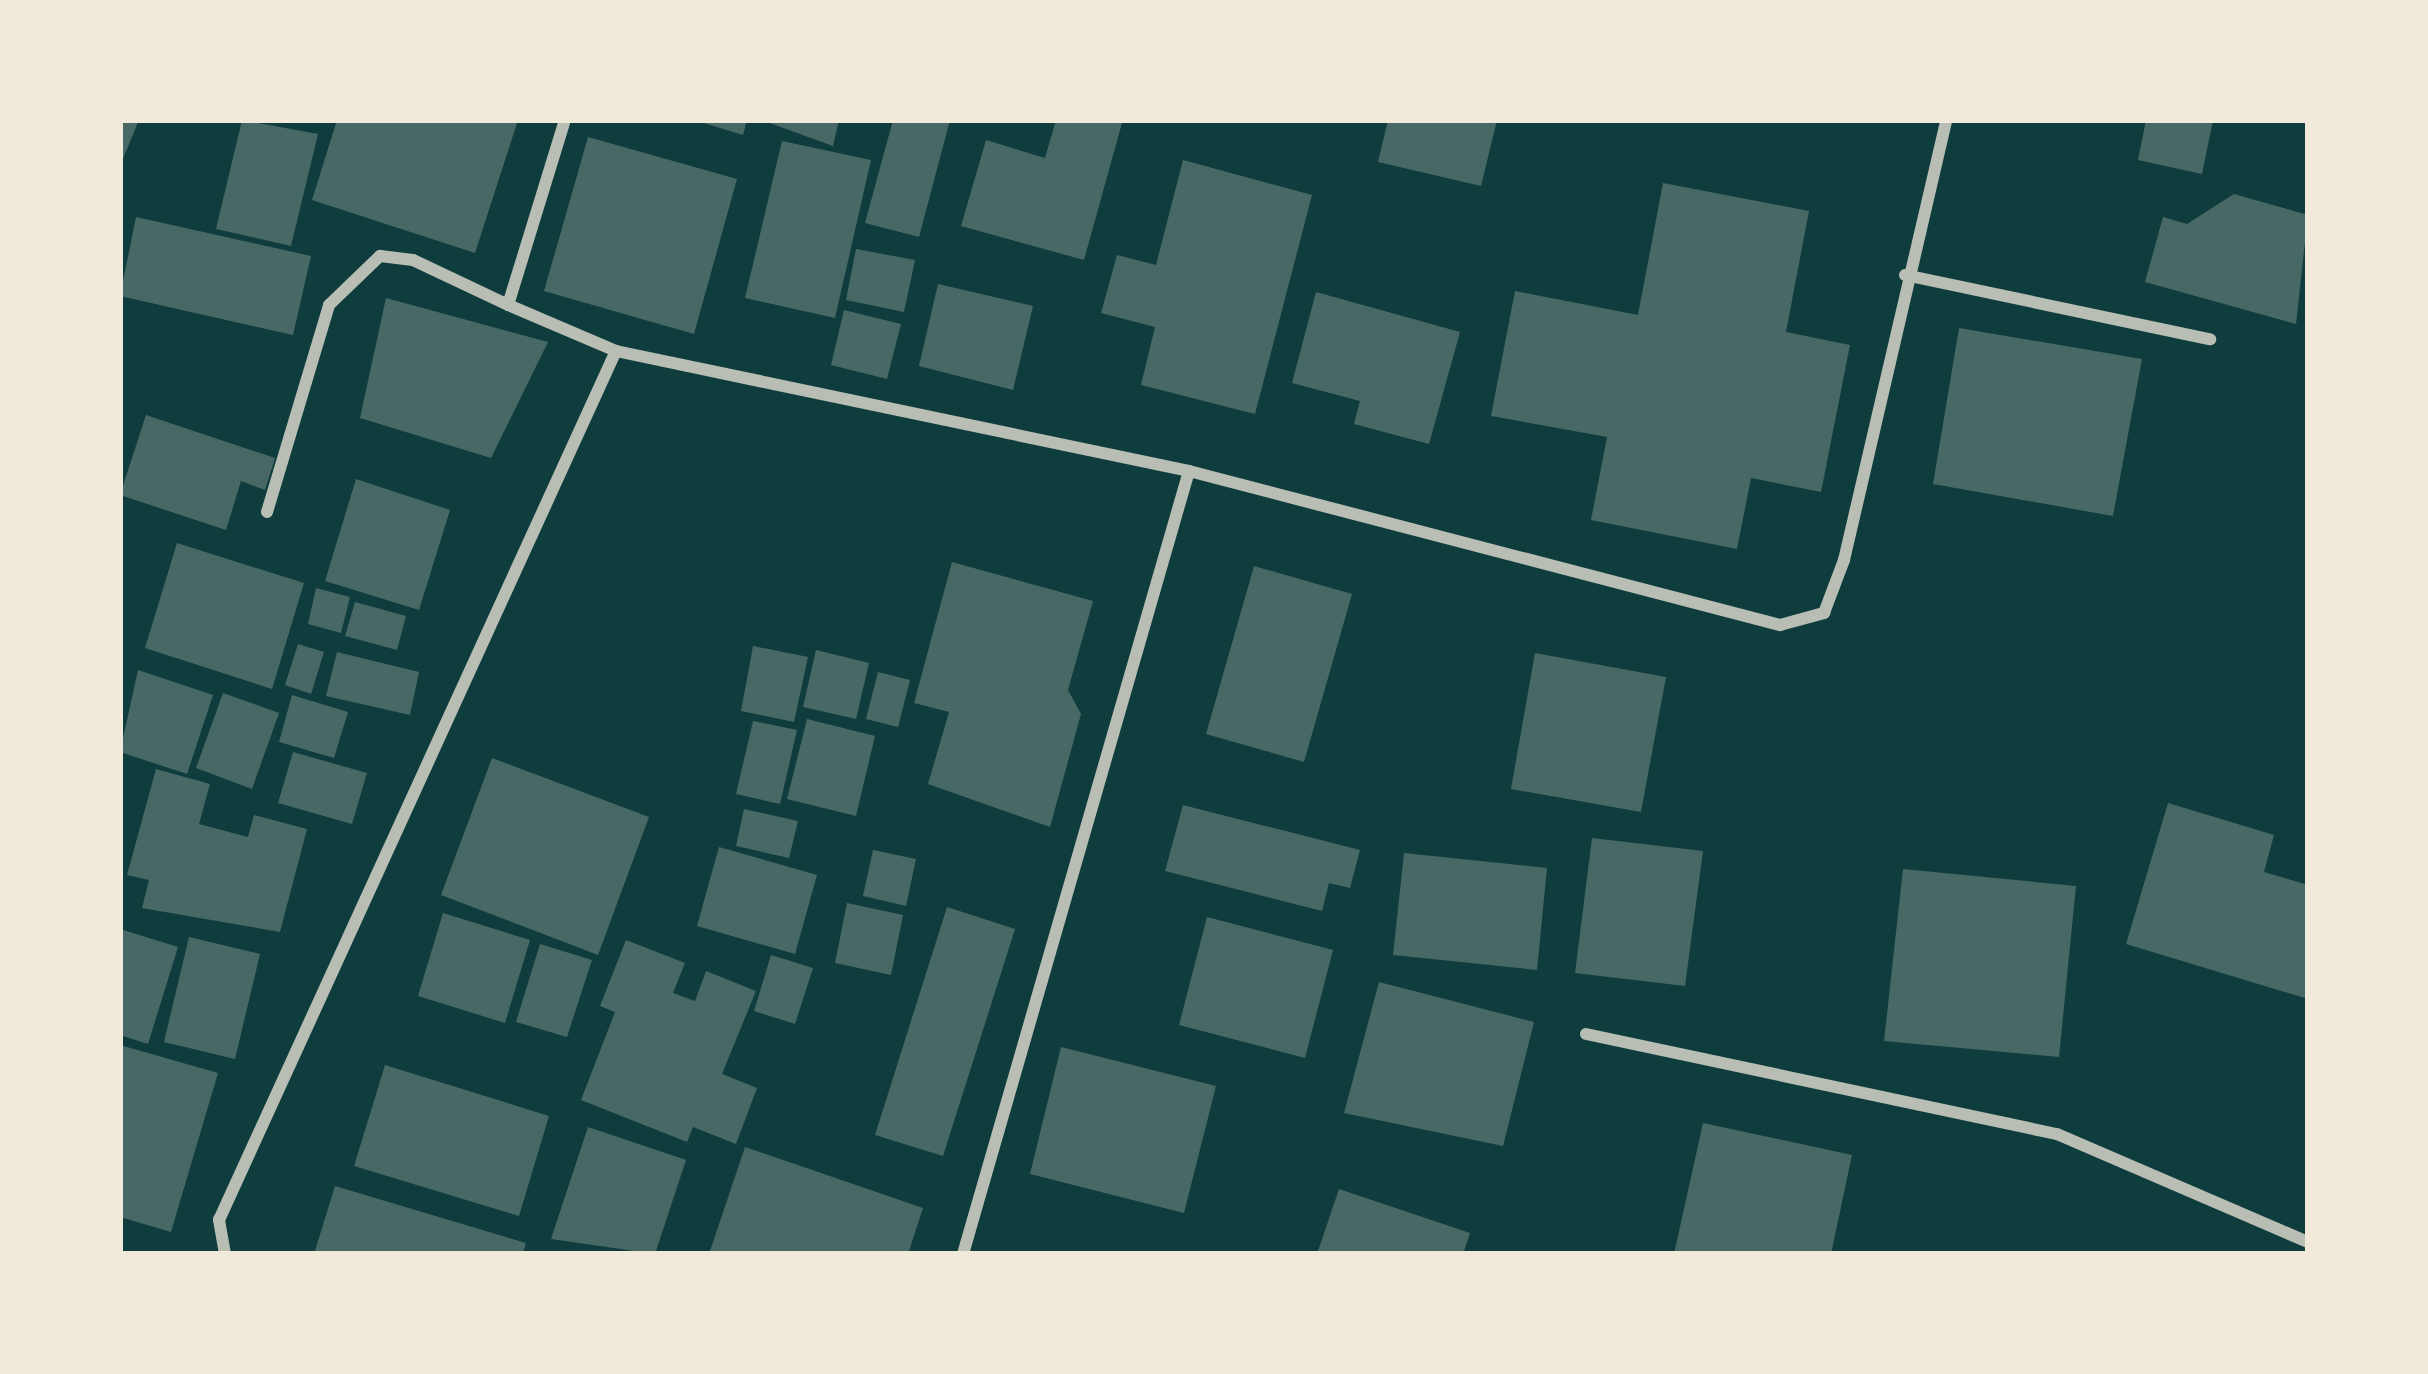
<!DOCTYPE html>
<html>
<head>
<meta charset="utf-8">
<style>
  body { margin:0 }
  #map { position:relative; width:2428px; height:1374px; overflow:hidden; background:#0f3d3e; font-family:"Varela Round",sans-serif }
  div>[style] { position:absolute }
  .building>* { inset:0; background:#486865 }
  .minor>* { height:12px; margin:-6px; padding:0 6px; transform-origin:6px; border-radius:6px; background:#b8beb3 }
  span { translate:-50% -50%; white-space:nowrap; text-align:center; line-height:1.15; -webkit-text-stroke:12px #f1e9da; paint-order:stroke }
  .frame { position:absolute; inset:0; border:123px solid #f1e9da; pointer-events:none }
</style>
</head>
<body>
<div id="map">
  <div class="building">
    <i style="clip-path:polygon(120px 120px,139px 120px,120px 166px)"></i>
    <i style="clip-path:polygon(242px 120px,318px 134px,291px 246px,216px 229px)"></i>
    <i style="clip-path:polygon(337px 120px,518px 120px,475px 253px,312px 200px)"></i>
    <i style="clip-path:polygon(694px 120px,747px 120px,743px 135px)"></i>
    <i style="clip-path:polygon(761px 120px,839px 120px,833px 146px)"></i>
    <i style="clip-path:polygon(893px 120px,950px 120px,919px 237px,865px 223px)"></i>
    <i style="clip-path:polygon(1056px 120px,1122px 123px,1084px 260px,961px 226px,986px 140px,1045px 158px)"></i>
    <i style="clip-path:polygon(1388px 120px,1497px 120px,1481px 186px,1378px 162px)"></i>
    <i style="clip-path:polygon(2146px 120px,2213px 120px,2202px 174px,2138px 160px)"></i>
    <i style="clip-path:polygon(588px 137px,737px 179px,694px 334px,544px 291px)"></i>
    <i style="clip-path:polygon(782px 141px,871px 160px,835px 318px,745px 298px)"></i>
    <i style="clip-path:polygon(1183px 160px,1312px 195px,1255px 414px,1141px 385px,1155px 327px,1101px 313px,1117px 255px,1156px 265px)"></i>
    <i style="clip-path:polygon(1663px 183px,1809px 211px,1786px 332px,1850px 345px,1821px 492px,1751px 478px,1737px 549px,1591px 520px,1607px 437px,1491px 416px,1515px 291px,1638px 315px)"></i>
    <i style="clip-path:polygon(2234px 194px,2308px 215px,2296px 324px,2145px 282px,2163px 217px,2187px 224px)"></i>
    <i style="clip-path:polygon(136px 217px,311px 256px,293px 335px,120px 296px)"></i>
    <i style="clip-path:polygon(856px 249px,915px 260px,904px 312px,846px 300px)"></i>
    <i style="clip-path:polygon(938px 284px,1033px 306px,1013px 390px,919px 366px)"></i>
    <i style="clip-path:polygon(1316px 292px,1460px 332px,1429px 444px,1354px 424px,1360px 401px,1292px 383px)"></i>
    <i style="clip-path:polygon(386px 298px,548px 342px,491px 458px,360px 418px)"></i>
    <i style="clip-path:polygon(844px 310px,901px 324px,887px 379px,831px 365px)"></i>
    <i style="clip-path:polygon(1959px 328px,2142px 359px,2113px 516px,1933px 484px)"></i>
    <i style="clip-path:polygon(146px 415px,275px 458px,265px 490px,241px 481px,226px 530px,120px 495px)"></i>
    <i style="clip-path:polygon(356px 479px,450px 510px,419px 610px,325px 581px)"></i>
    <i style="clip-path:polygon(177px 543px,304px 583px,272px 689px,145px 648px)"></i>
    <i style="clip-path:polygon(952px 562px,1093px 601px,1068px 690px,1081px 714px,1050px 827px,928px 784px,949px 712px,914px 703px)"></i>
    <i style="clip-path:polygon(1254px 566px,1352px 594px,1304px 762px,1206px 734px)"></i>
    <i style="clip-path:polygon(316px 588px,350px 597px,341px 633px,308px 624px)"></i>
    <i style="clip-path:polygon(355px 602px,406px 616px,397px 650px,345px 636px)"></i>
    <i style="clip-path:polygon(298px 644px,324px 652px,311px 694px,285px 685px)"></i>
    <i style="clip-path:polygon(753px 646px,808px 657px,794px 722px,741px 711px)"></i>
    <i style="clip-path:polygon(816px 650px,869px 663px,856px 719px,803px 707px)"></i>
    <i style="clip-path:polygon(337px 652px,419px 672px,410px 715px,326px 696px)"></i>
    <i style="clip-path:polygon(1535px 653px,1666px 677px,1641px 812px,1511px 789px)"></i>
    <i style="clip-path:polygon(138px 670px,213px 695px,187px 774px,120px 752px)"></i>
    <i style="clip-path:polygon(878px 672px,910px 680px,898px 727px,866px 719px)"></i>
    <i style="clip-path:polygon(223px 693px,279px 713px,252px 789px,196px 768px)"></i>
    <i style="clip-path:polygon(292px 695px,348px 712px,334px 758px,279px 742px)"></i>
    <i style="clip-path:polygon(807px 719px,875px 736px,856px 816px,787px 799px)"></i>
    <i style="clip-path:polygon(753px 721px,797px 730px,780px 804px,736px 794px)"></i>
    <i style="clip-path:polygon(293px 752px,367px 773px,352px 824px,278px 803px)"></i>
    <i style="clip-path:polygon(492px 758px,649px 817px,598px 955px,441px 895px)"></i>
    <i style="clip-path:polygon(156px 769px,210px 784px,199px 824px,248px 837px,254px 815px,307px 829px,280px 932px,142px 908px,149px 880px,127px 875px)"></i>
    <i style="clip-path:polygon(2168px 803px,2274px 835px,2264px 872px,2308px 885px,2308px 999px,2126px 944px)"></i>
    <i style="clip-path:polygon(1183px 805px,1360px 850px,1350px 888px,1329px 883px,1322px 911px,1165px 871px)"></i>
    <i style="clip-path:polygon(744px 809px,798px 821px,789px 858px,736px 846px)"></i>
    <i style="clip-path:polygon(1592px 838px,1703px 851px,1685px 986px,1575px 973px)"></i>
    <i style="clip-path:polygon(719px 847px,817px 875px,795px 954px,697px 926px)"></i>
    <i style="clip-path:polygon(873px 850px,916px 859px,906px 906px,863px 896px)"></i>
    <i style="clip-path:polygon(1404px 853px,1547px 868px,1537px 970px,1393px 955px)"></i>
    <i style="clip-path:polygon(1903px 869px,2076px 886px,2059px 1057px,1884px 1041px)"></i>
    <i style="clip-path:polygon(847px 903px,903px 915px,891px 975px,835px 963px)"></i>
    <i style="clip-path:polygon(947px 907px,1015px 929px,943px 1156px,875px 1135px)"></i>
    <i style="clip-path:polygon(443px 913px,530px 940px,505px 1023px,418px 996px)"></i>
    <i style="clip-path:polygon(1207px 917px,1333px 950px,1305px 1058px,1179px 1025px)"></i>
    <i style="clip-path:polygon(120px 929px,178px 947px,148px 1044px,120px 1035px)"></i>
    <i style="clip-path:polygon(189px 937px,260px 954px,235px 1059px,164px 1042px)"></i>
    <i style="clip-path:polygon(626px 940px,685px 963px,673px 993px,695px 1001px,706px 971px,756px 991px,722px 1074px,757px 1088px,736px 1144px,693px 1127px,687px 1142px,581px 1100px,615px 1012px,600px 1006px)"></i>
    <i style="clip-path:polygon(540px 944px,592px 960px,567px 1037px,516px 1022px)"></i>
    <i style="clip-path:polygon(771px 955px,813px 968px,795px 1024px,754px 1011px)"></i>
    <i style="clip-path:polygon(1379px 982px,1534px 1022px,1503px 1146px,1344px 1113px)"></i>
    <i style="clip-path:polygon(120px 1045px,218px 1073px,171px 1232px,120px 1217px)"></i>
    <i style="clip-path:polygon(1061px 1047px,1216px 1086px,1184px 1213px,1030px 1174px)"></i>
    <i style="clip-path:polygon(385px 1065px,549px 1116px,519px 1216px,354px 1166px)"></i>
    <i style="clip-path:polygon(1703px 1123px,1852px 1155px,1831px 1254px,1674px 1254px)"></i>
    <i style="clip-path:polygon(588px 1127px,686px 1160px,655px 1254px,551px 1239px)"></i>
    <i style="clip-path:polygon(745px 1147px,923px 1208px,908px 1254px,709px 1254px)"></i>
    <i style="clip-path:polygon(335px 1186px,526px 1243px,523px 1254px,314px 1254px)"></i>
    <i style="clip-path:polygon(1339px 1189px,1470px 1233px,1463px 1254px,1317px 1254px)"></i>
  </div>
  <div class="minor">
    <i style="left:1905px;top:275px;width:312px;rotate:11.9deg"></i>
    <i style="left:616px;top:351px;width:585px;rotate:11.83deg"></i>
    <i style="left:1189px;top:471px;width:611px;rotate:14.61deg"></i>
    <i style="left:1780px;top:625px;width:46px;rotate:-15.3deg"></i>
    <i style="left:1824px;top:613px;width:57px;rotate:-69.3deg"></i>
    <i style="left:1844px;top:560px;width:452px;rotate:-76.9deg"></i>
    <i style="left:267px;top:512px;width:216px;rotate:-73.3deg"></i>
    <i style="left:329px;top:305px;width:71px;rotate:-43.9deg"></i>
    <i style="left:380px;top:256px;width:33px;rotate:7deg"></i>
    <i style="left:413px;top:260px;width:105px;rotate:25.3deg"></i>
    <i style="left:1586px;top:1034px;width:481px;rotate:12deg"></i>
    <i style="left:2057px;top:1134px;width:273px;rotate:23.3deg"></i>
    <i style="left:225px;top:1254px;width:35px;rotate:-100deg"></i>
    <i style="left:219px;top:1220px;width:955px;rotate:-65.45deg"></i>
    <i style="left:616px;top:351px;width:117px;rotate:-156.9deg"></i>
    <i style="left:508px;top:305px;width:194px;rotate:-72.9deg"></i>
    <i style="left:963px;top:1254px;width:815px;rotate:-73.9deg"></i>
  </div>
  <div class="frame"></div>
</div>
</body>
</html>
